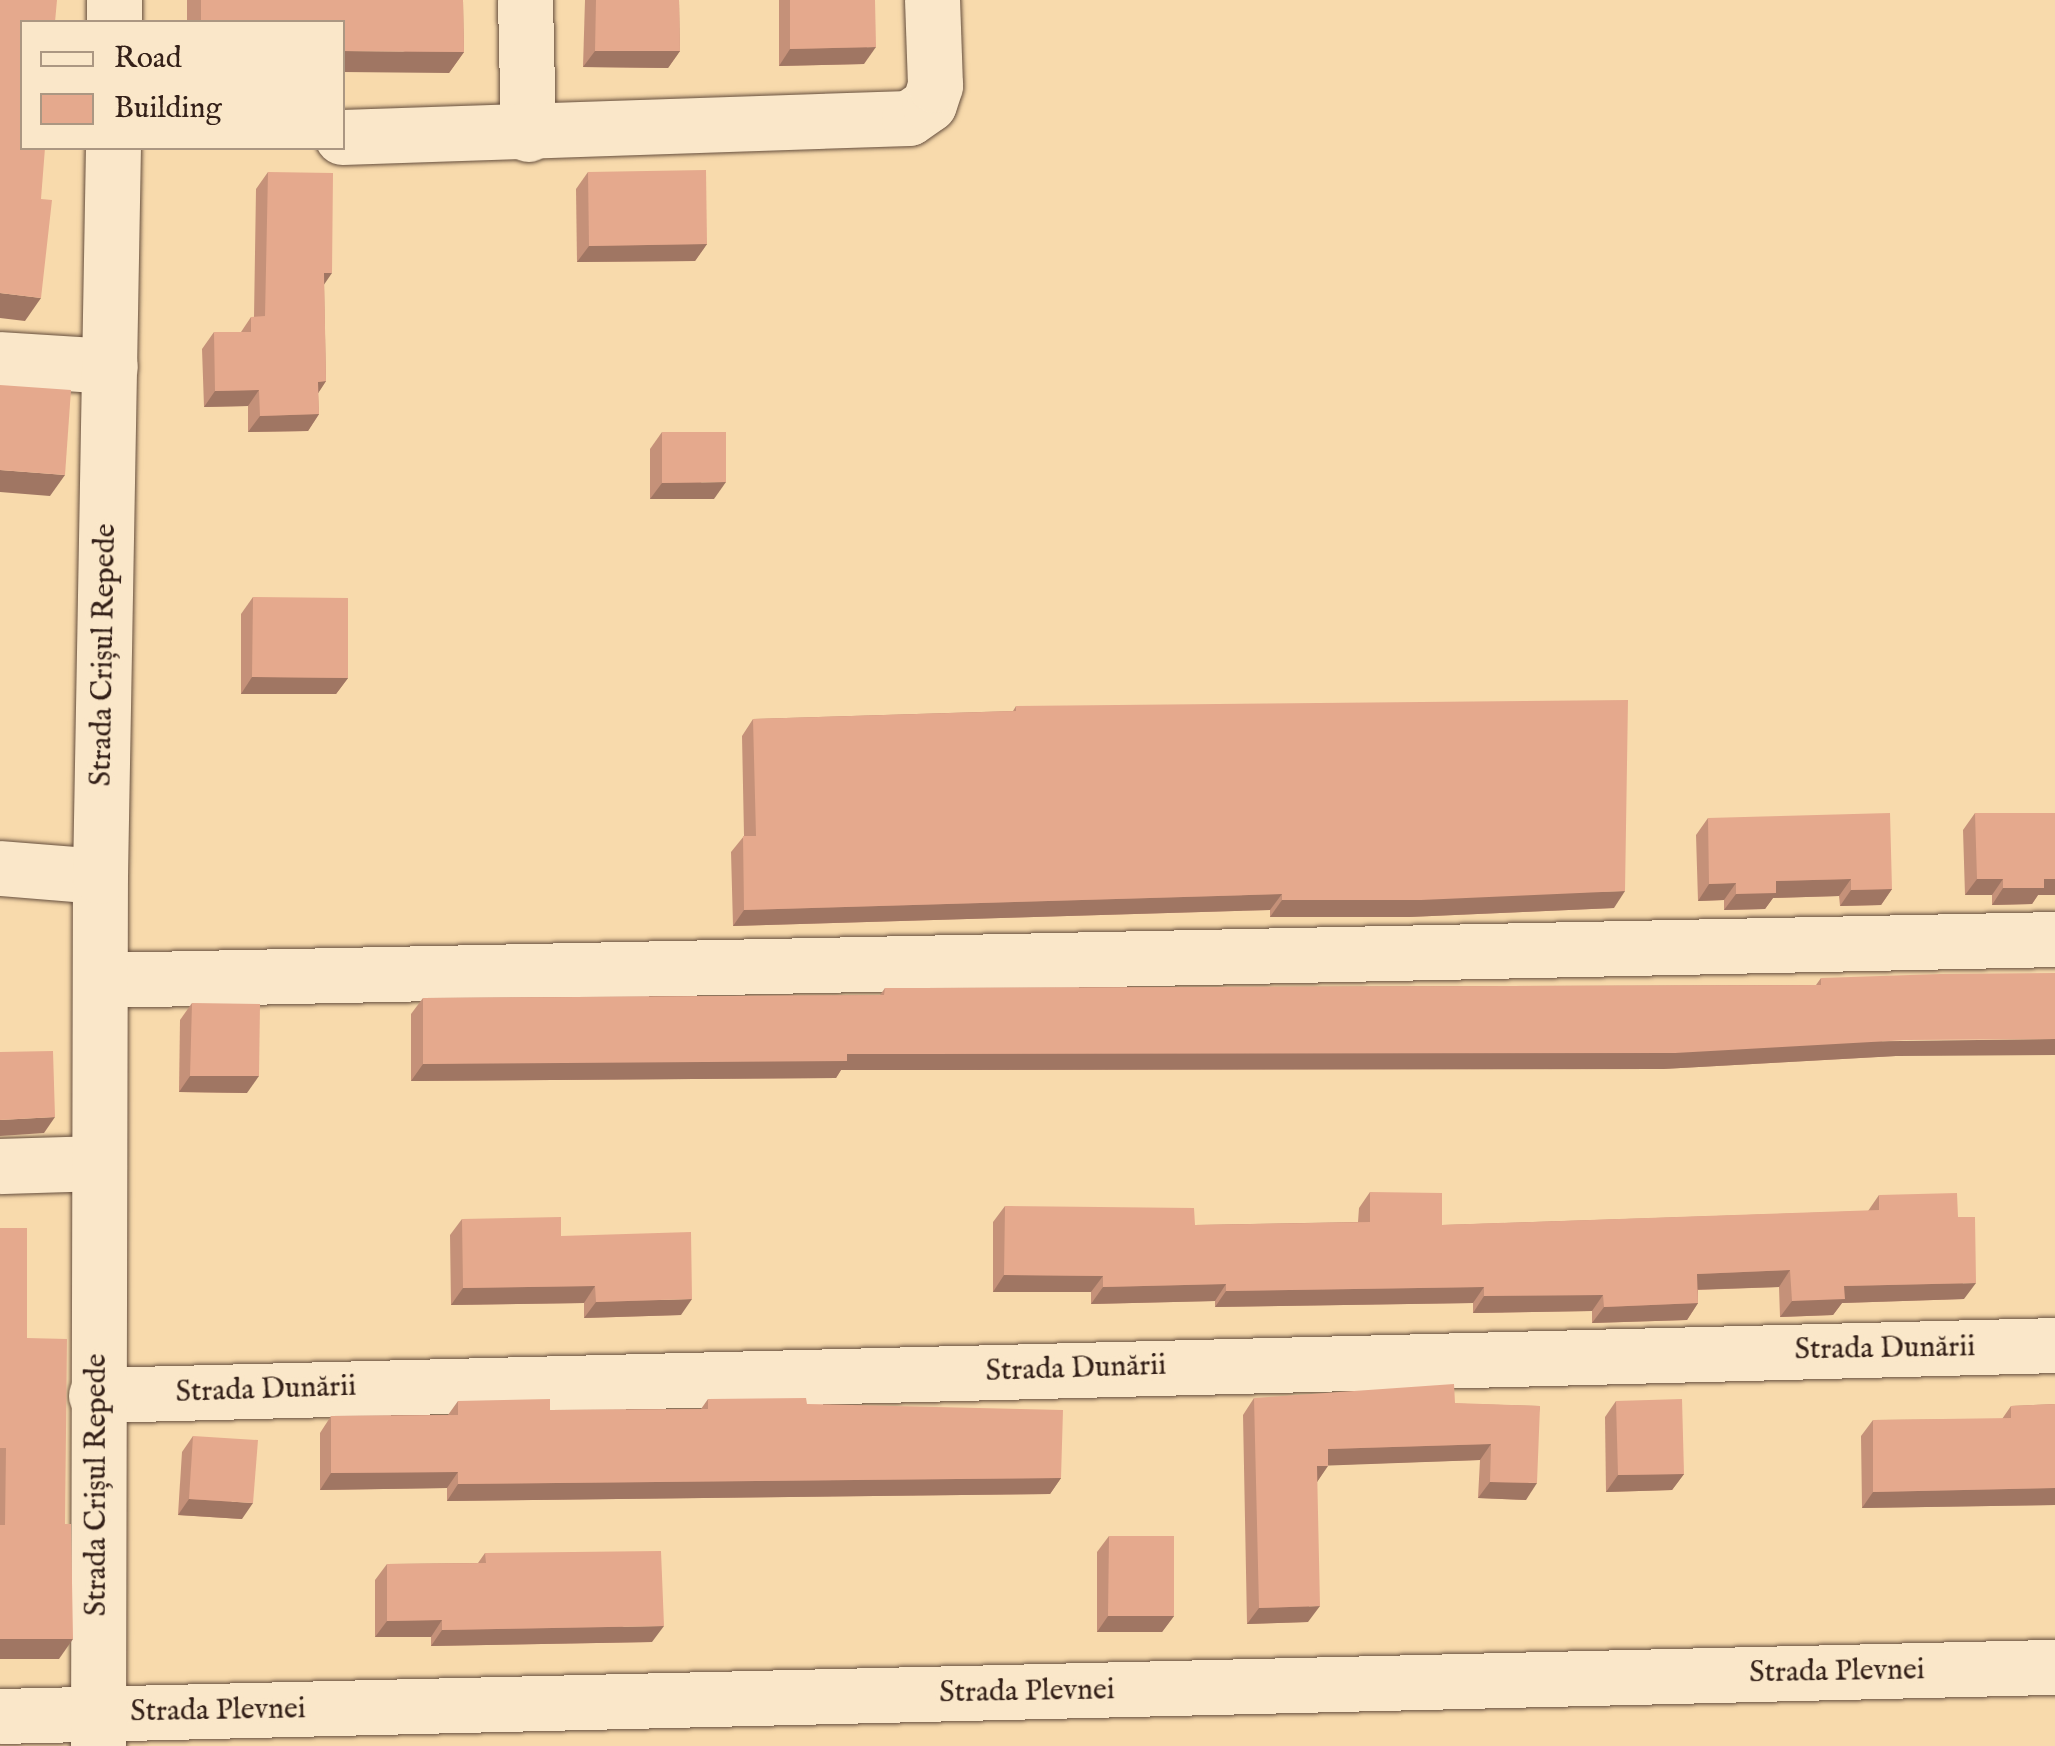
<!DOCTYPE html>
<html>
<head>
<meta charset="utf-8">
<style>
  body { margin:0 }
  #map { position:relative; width:2055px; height:1746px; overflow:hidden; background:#f8daac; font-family:"IM FELL English",serif }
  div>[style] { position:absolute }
  .roads { filter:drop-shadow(0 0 2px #654e3d) drop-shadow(0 0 2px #654e3d) }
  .minor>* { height:55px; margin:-27.5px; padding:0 27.5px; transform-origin:27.5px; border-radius:27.5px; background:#fae7c9 }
  .wall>* { inset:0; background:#c59179 }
  .shaded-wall>* { inset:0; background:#a07663 }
  .building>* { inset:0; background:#e5a98d }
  span { translate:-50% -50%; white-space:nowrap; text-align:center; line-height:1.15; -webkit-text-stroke:10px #fae7c9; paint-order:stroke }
  .street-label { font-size:30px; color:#342018 }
  .legend { position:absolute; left:20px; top:20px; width:325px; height:130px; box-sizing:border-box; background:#fae7c9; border:2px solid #ab9782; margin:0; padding:12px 18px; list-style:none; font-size:30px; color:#342018 }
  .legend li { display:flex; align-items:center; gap:20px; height:50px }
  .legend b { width:50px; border:2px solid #ab9782 }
</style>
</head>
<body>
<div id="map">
  <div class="roads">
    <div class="minor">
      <i style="left:525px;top:0;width:134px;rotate:88.7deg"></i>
      <i style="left:114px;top:22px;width:22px;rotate:-90deg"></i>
      <i style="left:342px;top:137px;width:567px;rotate:-1.92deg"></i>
      <i style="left:909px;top:118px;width:24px;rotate:-35deg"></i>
      <i style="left:929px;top:104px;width:20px;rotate:-72deg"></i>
      <i style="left:935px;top:85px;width:85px;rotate:-92deg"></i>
      <i style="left:0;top:359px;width:110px;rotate:3.6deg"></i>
      <i style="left:0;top:868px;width:100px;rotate:4.6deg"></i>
      <i style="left:100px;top:980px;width:1955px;rotate:-1.2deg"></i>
      <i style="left:0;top:1166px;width:99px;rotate:-1.7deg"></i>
      <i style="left:96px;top:1395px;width:1960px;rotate:-1.46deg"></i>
      <i style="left:0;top:1716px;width:2056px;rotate:-1.37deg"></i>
      <i style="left:98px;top:1746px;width:870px;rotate:-89.87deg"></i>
      <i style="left:100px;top:876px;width:728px;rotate:-88.98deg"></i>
    </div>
  </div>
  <div class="wall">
    <i style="clip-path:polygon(187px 0,463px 0,464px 52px,449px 73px,342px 22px,187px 22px)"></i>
    <i style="clip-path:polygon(585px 0,679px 0,680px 51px,668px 68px,583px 67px)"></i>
    <i style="clip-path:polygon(779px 0,875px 0,864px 64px,779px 66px)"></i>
    <i style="clip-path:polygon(268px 172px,324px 284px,326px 381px,318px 393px,319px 414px,308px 431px,248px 432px,248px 406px,204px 407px,202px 349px,214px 332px,241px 332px,251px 317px,254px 317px,256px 189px)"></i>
    <i style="clip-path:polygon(588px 172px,707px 244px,695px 261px,577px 262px,576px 189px)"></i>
    <i style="clip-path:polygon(662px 432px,714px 499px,650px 499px,650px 449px)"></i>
    <i style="clip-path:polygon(253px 597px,348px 678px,336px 694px,241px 694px,241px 614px)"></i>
    <i style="clip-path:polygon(1016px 706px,1614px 908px,1409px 917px,1270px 917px,1270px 910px,733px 926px,731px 852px,744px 836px,742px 736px,753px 719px,1013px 711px)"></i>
    <i style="clip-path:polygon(1975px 813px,2038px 895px,2032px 904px,1992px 905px,1992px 895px,1965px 895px,1963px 830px)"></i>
    <i style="clip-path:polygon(1708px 818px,1892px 889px,1881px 905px,1840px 906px,1839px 896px,1773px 898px,1765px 909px,1724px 910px,1724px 900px,1698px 901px,1696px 835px)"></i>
    <i style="clip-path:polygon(1821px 978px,1896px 1056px,1663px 1069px,841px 1070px,836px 1078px,411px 1081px,411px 1014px,423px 998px,880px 995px,885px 988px,1816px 985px)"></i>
    <i style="clip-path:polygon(192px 1003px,247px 1093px,179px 1092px,180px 1020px)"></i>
    <i style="clip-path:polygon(1370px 1192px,1442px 1225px,1868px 1211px,1879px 1195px,1958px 1217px,1964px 1299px,1842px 1303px,1833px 1315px,1780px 1317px,1779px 1287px,1698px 1290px,1698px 1303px,1687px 1320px,1592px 1323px,1592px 1311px,1473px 1313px,1473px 1303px,1215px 1307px,1215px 1301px,1091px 1304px,1091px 1292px,993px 1292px,993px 1222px,1005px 1206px,1195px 1225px,1358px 1222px,1359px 1208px)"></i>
    <i style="clip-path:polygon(462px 1219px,561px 1236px,681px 1315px,584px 1318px,584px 1303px,451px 1305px,450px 1235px)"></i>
    <i style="clip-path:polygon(0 1228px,27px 1338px,59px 1659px,0 1659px)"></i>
    <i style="clip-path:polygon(1254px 1398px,1540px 1406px,1526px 1500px,1478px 1498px,1480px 1460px,1328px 1465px,1317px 1482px,1308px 1622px,1247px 1624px,1243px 1415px)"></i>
    <i style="clip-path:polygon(708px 1399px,807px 1404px,1061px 1478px,1050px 1494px,447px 1501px,447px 1488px,320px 1490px,320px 1433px,331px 1416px,448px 1415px,458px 1401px,550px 1410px,701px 1409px)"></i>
    <i style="clip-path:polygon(1616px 1401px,1684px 1474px,1672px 1490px,1606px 1492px,1605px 1417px)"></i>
    <i style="clip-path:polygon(2055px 1404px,2055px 1505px,1862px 1508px,1861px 1436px,1873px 1420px,2002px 1419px,2011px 1406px)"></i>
    <i style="clip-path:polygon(193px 1436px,242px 1519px,178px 1515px,182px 1452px)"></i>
    <i style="clip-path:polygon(1109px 1536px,1174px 1616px,1162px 1632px,1097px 1632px,1097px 1552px)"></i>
    <i style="clip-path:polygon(485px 1553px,652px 1642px,431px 1646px,431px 1637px,375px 1637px,375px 1580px,387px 1564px,478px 1563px)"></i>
  </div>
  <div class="shaded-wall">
    <i style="clip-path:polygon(876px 47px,864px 64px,779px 66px,790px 49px)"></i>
    <i style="clip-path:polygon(342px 51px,464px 52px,449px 73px,342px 72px)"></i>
    <i style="clip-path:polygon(595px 51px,680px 51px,668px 68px,583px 67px)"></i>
    <i style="clip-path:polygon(707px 244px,695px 261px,577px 262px,589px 246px)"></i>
    <i style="clip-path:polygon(324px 273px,332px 273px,321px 289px)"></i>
    <i style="clip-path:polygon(0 293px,41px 298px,25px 321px,0 318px)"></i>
    <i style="clip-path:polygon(326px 381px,315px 398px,318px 382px)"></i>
    <i style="clip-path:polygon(259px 390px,248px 406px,204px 407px,215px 391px)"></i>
    <i style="clip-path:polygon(319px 414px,308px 431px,248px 432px,260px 416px)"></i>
    <i style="clip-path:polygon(0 470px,65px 475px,50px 496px,0 492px)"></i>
    <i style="clip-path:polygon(726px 482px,714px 499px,650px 499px,662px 483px)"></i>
    <i style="clip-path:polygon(252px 677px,348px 678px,336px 694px,241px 694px)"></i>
    <i style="clip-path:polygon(1851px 879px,1839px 896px,1773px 898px,1765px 909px,1724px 910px,1736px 894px,1776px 881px)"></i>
    <i style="clip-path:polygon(1977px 879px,2003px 879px,1992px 895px,1965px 895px)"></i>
    <i style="clip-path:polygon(2044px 879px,2055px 879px,2055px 895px,2038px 895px,2032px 904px,1992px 905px,2003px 888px)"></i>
    <i style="clip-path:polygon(1736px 883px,1724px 900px,1698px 901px,1709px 884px)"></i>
    <i style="clip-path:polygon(1892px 889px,1881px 905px,1840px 906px,1851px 890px)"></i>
    <i style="clip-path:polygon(1625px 891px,1614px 908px,1409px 917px,1270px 917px,1282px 900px)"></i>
    <i style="clip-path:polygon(1282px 894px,1270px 910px,733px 926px,744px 910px)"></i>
    <i style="clip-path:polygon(2055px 1039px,2055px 1055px,1896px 1056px,1663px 1069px,841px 1070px,836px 1078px,411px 1081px,423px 1064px,847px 1054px)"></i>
    <i style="clip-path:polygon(190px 1076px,259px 1076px,247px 1093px,179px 1092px)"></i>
    <i style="clip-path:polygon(55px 1117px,44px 1133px,0 1136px,0 1120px)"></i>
    <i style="clip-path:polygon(1790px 1270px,1779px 1287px,1686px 1290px,1697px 1274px)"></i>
    <i style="clip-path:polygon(1004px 1275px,1103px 1276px,1091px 1292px,993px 1292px)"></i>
    <i style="clip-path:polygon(1976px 1283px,1964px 1299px,1842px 1303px,1833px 1315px,1780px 1317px,1792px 1301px,1844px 1286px)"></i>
    <i style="clip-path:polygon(1226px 1284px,1215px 1301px,1091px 1304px,1103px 1287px)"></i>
    <i style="clip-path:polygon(595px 1286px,584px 1303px,451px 1305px,463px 1288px)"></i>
    <i style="clip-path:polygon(1484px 1287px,1473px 1303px,1215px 1307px,1226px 1291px)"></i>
    <i style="clip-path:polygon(1603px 1295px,1592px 1311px,1473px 1313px,1484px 1296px)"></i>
    <i style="clip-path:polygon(692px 1299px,681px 1315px,584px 1318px,596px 1302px)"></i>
    <i style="clip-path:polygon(1698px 1303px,1687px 1320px,1592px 1323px,1604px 1307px)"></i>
    <i style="clip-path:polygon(1491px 1444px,1480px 1460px,1316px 1466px,1328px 1449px)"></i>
    <i style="clip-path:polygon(1317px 1466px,1328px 1466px,1317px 1482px)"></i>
    <i style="clip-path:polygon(458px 1472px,447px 1488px,320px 1490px,331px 1473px)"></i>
    <i style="clip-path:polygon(1684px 1474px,1672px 1490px,1606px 1492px,1618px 1475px)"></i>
    <i style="clip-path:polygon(1061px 1478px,1050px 1494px,447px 1501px,458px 1484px)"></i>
    <i style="clip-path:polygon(1490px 1482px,1537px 1483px,1526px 1500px,1478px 1498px)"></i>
    <i style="clip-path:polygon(2055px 1488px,2055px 1505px,1862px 1508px,1873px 1492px)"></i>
    <i style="clip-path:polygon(189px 1499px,253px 1503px,242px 1519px,178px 1515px)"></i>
    <i style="clip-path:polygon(1320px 1606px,1308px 1622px,1247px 1624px,1259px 1608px)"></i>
    <i style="clip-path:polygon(1108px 1616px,1174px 1616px,1162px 1632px,1097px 1632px)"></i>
    <i style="clip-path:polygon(442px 1620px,431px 1637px,375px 1637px,387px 1621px)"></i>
    <i style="clip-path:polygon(664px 1626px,652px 1642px,431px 1646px,442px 1630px)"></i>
    <i style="clip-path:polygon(0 1639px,73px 1639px,59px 1659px,0 1659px)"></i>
  </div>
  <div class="building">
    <i style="clip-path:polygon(0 0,57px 0,55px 22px,22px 22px,22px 148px,45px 148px,41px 199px,52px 200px,41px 298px,0 293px)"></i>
    <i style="clip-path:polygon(201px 0,463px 0,464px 52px,342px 51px,342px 22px,201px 22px)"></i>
    <i style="clip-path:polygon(596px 0,679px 0,680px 51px,595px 51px)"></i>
    <i style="clip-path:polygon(790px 0,875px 0,876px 47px,790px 49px)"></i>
    <i style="clip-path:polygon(706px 170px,707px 244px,589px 246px,588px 172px)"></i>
    <i style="clip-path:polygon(268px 172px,333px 173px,332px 273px,324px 273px,326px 381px,318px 382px,319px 414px,260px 416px,259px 390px,215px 391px,214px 332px,251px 332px,251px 317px,265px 316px)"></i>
    <i style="clip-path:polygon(0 385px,71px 390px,65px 475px,0 470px)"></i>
    <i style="clip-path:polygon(662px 432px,726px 432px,726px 482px,662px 483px)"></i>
    <i style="clip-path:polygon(253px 597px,348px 598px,348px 678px,252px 677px)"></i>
    <i style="clip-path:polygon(1628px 700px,1625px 891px,1421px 900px,1282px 900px,1282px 894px,744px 910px,743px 836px,756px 836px,753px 719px,1016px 711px,1016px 706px)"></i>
    <i style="clip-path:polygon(1890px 813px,1892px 889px,1851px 890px,1851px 879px,1776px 881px,1776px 893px,1736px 894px,1736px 883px,1709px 884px,1708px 818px)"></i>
    <i style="clip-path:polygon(1975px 813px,2055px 813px,2055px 879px,2044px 879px,2044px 888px,2003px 888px,2003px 879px,1977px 879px)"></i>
    <i style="clip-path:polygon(2055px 973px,2055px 1039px,1907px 1040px,1675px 1053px,847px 1054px,847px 1061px,423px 1064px,423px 998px,884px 995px,885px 988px,1821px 985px,1821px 978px,1940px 974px)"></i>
    <i style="clip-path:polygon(192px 1003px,260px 1004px,259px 1076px,190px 1076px)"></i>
    <i style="clip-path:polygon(53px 1051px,55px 1117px,0 1120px,0 1052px)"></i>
    <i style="clip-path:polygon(1370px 1192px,1442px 1193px,1442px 1225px,1879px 1210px,1879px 1195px,1957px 1193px,1958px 1217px,1975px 1217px,1976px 1283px,1844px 1286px,1845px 1299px,1792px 1301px,1790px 1270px,1697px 1274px,1698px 1303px,1604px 1307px,1603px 1295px,1484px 1296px,1484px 1287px,1226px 1291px,1226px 1284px,1103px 1287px,1103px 1276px,1004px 1275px,1005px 1206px,1194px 1208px,1195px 1225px,1370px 1222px)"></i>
    <i style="clip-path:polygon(561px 1217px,561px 1236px,691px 1232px,692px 1299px,596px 1302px,595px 1286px,463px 1288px,462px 1219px)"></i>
    <i style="clip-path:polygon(0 1228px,27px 1228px,27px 1338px,67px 1339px,65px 1524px,71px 1524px,73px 1639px,0 1639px,0 1525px,5px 1525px,6px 1448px,0 1448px)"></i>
    <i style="clip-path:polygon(1454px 1384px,1455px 1403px,1540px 1406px,1537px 1483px,1490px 1482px,1491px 1444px,1328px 1449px,1328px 1466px,1317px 1466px,1320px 1606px,1259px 1608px,1254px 1398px)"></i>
    <i style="clip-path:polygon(806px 1398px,807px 1404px,1063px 1410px,1061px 1478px,458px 1484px,458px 1472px,331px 1473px,331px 1416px,458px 1415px,458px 1401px,550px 1399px,550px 1410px,708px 1409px,708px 1399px)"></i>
    <i style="clip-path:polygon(1682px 1399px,1684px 1474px,1618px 1475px,1616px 1401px)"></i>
    <i style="clip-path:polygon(2055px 1404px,2055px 1488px,1873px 1492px,1873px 1420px,2011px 1418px,2011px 1406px)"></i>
    <i style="clip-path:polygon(193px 1436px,258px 1440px,253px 1503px,189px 1499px)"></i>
    <i style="clip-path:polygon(1109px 1536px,1174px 1536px,1174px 1616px,1108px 1616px)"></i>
    <i style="clip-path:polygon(661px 1551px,664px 1626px,442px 1630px,442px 1620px,387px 1621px,387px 1564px,486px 1563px,485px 1553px)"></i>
  </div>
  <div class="street-label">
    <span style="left:104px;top:655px;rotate:-89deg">Strada Crișul Repede</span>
    <span style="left:1885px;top:1349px;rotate:-1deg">Strada Dunării</span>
    <span style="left:1076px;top:1369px;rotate:-2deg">Strada Dunării</span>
    <span style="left:266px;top:1390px;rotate:-2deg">Strada Dunării</span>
    <span style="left:97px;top:1485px;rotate:-90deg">Strada Crișul Repede</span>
    <span style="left:1837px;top:1672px;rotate:-1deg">Strada Plevnei</span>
    <span style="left:1027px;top:1692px;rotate:-1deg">Strada Plevnei</span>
    <span style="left:218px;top:1711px;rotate:-1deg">Strada Plevnei</span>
  </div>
  <ul class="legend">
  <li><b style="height:12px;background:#fae7c9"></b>Road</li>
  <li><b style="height:28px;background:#e5a98d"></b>Building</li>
  </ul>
</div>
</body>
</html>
